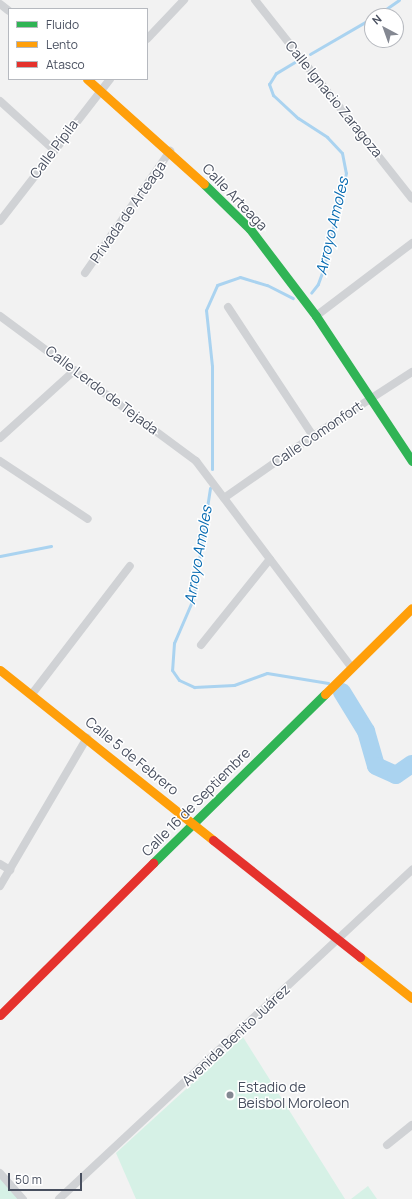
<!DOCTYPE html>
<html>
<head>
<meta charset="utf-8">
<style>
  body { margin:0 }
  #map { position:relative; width:412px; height:1199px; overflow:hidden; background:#f2f2f2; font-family:Manrope,sans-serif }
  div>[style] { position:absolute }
  .green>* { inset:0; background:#d6f1e6 }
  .stream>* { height:3px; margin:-1.5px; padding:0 1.5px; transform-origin:1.5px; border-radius:1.5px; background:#aad3f0 }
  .river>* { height:18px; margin:-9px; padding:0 9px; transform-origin:9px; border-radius:9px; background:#aad3f0 }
  .street>* { height:8px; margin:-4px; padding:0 4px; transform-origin:4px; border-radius:4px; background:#d0d2d5 }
  .fast>* { height:9px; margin:-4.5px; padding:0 4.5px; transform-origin:4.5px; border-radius:4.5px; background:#30b455 }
  .slow>* { height:9px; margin:-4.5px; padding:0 4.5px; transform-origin:4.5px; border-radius:4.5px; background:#ff9f0a }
  .jam>* { height:9px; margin:-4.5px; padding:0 4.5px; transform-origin:4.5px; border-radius:4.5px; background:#e5322d }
  .dots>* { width:11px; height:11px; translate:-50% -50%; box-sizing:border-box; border:2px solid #fff; border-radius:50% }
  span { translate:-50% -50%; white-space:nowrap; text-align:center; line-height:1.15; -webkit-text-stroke:3px #fff; paint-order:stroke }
  .street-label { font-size:14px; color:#484f5f }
  .poi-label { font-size:14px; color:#484f5f }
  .left { translate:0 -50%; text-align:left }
  .water-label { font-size:15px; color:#096cb2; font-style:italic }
  .legend { position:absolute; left:8px; top:8px; width:140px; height:72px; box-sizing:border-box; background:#fff; border:1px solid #b6b9bf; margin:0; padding:5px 7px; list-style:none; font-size:12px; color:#484f5f }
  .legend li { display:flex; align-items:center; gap:8px; height:20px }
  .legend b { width:20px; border:1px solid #b6b9bf }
  .north { position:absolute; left:364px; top:8px; width:40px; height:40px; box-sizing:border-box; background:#fff; border:1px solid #b6b9bf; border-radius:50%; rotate:319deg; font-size:11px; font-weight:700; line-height:16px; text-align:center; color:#484f5f }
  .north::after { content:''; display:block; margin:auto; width:14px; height:18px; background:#848892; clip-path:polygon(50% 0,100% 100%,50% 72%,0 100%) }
  .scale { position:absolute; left:8px; top:1173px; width:74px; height:18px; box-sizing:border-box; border:2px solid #484f5f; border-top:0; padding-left:5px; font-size:12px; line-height:14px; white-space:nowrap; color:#484f5f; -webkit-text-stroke:3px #fff; paint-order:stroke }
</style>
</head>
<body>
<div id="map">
  <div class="green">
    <i style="clip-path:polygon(243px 1037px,345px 1199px,136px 1199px,116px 1153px)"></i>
    <i style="clip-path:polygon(0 1173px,23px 1199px,0 1199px)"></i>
    <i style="clip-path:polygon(368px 1186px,377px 1199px,351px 1199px)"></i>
  </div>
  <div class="stream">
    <i style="left:376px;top:16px;width:28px;rotate:-35deg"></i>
    <i style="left:310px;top:54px;width:72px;rotate:-30.1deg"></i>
    <i style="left:298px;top:60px;width:26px;rotate:149deg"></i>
    <i style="left:276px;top:73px;width:13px;rotate:122deg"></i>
    <i style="left:269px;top:84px;width:12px;rotate:70deg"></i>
    <i style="left:273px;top:95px;width:34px;rotate:43deg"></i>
    <i style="left:298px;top:118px;width:35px;rotate:33deg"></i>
    <i style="left:327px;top:137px;width:22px;rotate:47deg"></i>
    <i style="left:342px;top:153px;width:20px;rotate:79deg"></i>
    <i style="left:346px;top:173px;width:100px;rotate:103.3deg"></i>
    <i style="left:323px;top:270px;width:15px;rotate:110deg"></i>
    <i style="left:318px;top:284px;width:11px;rotate:128deg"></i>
    <i style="left:212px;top:469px;width:103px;rotate:-90deg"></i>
    <i style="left:212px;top:366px;width:56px;rotate:-96.1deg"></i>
    <i style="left:206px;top:310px;width:27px;rotate:-66deg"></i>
    <i style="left:217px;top:285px;width:24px;rotate:-19deg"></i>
    <i style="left:240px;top:277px;width:28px;rotate:17deg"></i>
    <i style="left:267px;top:285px;width:29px;rotate:27deg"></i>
    <i style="left:210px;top:488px;width:112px;rotate:98.7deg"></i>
    <i style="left:193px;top:599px;width:48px;rotate:113.4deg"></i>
    <i style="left:174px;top:643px;width:27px;rotate:94deg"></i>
    <i style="left:172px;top:670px;width:12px;rotate:55deg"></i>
    <i style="left:179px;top:680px;width:17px;rotate:25deg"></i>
    <i style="left:194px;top:687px;width:40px;rotate:-2.9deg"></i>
    <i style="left:234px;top:685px;width:35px;rotate:-20deg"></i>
    <i style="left:267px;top:673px;width:62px;rotate:9.3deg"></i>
    <i style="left:0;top:556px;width:52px;rotate:-11.1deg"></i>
  </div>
  <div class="river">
    <i style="left:342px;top:692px;width:46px;rotate:58.4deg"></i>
    <i style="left:366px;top:731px;width:36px;rotate:74deg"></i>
    <i style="left:376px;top:766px;width:22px;rotate:24deg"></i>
    <i style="left:396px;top:775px;width:19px;rotate:-35deg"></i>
  </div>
  <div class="street">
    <i style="left:255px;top:0;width:253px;rotate:51.7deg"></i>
    <i style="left:0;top:4px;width:11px;rotate:38deg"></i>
    <i style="left:147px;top:39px;width:54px;rotate:-46.5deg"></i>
    <i style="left:0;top:101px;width:72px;rotate:42.2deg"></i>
    <i style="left:0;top:221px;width:180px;rotate:-52.2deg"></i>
    <i style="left:85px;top:273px;width:149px;rotate:-55.1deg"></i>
    <i style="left:228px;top:307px;width:154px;rotate:56.6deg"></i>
    <i style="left:0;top:316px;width:244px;rotate:36.5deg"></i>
    <i style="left:196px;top:461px;width:259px;rotate:53deg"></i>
    <i style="left:316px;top:316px;width:121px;rotate:-37.2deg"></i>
    <i style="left:0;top:438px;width:101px;rotate:-42.2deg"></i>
    <i style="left:0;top:461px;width:105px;rotate:33.4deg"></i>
    <i style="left:224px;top:498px;width:108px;rotate:-34.9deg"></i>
    <i style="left:313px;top:436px;width:118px;rotate:-32.9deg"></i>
    <i style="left:201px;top:645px;width:110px;rotate:-51.3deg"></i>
    <i style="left:32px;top:694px;width:161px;rotate:-52.6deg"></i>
    <i style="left:0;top:864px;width:12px;rotate:31deg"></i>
    <i style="left:0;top:886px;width:172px;rotate:-59.6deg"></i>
    <i style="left:387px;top:1145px;width:32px;rotate:-39deg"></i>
    <i style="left:0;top:1173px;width:35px;rotate:49deg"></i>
    <i style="left:59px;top:1199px;width:483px;rotate:-43deg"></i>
  </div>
  <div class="fast">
    <i style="left:204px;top:184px;width:64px;rotate:44.4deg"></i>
    <i style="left:250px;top:229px;width:109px;rotate:52.8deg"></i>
    <i style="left:316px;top:316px;width:174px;rotate:56.5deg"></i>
    <i style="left:153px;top:863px;width:241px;rotate:-44.5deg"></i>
  </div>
  <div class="slow">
    <i style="left:87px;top:79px;width:157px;rotate:41.9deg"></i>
    <i style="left:0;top:670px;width:273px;rotate:38.6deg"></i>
    <i style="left:325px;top:694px;width:122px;rotate:-44.7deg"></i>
    <i style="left:360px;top:957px;width:66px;rotate:38.3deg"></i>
  </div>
  <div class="jam">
    <i style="left:213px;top:840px;width:188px;rotate:38.5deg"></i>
    <i style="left:0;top:1015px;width:216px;rotate:-44.8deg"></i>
  </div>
  <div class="dots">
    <i style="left:230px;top:1095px;background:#848892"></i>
  </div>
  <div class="street-label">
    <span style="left:334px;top:99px;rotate:51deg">Calle Ignacio Zaragoza</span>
    <span style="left:54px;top:149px;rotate:-53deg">Calle Pípila</span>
    <span style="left:235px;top:197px;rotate:46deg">Calle Arteaga</span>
    <span style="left:128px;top:212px;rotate:-55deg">Privada de Arteaga</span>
    <span style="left:102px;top:390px;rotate:37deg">Calle Lerdo de Tejada</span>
    <span style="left:317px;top:434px;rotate:-34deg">Calle Comonfort</span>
    <span style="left:132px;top:756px;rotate:39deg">Calle 5 de Febrero</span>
    <span style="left:196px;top:802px;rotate:-45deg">Calle 16 de Septiembre</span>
    <span style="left:236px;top:1035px;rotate:-43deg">Avenida Benito Juárez</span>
  </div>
  <div class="poi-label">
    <span class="left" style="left:238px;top:1095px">Estadio de<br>Beisbol Moroleon</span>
  </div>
  <div class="water-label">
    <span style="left:332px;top:226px;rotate:-77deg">Arroyo Amoles</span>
    <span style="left:198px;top:555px;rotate:-80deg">Arroyo Amoles</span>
  </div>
  <ul class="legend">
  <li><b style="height:5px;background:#30b455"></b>Fluido</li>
  <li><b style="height:5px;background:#ff9f0a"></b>Lento</li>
  <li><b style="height:5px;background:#e5322d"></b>Atasco</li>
  </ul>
  <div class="north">N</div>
  <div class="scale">50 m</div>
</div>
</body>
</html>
